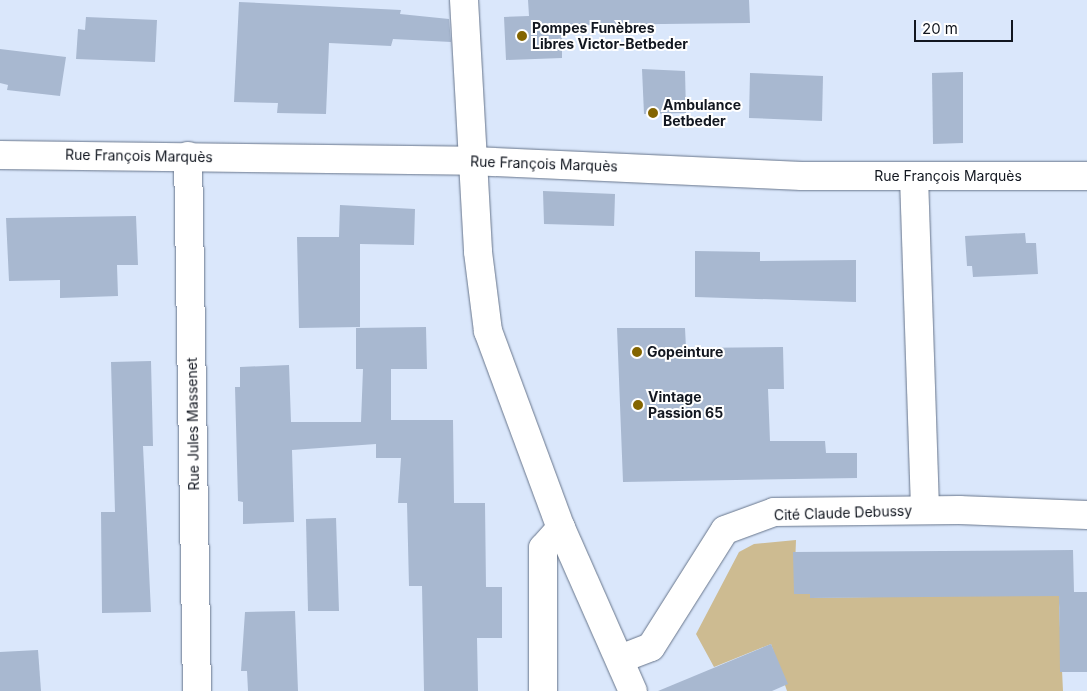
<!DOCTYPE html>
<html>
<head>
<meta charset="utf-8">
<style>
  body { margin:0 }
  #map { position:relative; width:1087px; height:691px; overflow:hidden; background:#dae7fb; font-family:Inter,sans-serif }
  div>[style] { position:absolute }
  .green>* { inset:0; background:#cdbb91 }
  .building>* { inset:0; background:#a8b8d0 }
  .roads { filter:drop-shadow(0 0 1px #67758b) drop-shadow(0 0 1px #67758b) }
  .minor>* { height:28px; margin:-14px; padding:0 14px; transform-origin:14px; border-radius:14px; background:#fff }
  .tertiary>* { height:28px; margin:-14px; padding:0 14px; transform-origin:14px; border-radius:14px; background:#fff }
  .secondary>* { height:28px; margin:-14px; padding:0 14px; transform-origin:14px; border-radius:14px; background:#fff }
  .dots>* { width:14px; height:14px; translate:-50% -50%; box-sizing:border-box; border:2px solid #fff; border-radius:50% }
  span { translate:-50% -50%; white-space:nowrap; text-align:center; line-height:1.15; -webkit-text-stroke:4px #fff; paint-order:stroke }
  .poi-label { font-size:14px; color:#121720; font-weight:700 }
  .left { translate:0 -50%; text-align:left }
  .street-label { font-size:14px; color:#121720 }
  .scale { position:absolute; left:914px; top:20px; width:99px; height:22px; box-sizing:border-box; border:2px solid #121720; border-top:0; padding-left:6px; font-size:15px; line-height:18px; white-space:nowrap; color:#121720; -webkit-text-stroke:4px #fff; paint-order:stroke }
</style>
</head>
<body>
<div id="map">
  <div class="green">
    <i style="clip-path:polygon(796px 540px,794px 594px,810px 594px,810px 598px,1062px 594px,1059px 607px,1063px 691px,787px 691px,771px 644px,714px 667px,696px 634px,739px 552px,754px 544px)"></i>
  </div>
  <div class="building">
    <i style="clip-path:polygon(528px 0,749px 0,750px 23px,576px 25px,562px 28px,562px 58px,506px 60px,504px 17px,529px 16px)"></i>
    <i style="clip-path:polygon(239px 2px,401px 10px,400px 14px,449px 19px,451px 42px,393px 39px,391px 46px,329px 43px,326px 114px,277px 113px,278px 103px,234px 102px)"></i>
    <i style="clip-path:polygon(86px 17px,157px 20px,155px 62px,76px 59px,78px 29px,85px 30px)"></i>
    <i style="clip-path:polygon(0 49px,66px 57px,60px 96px,7px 90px,8px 85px,0 83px)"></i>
    <i style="clip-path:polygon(642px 69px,685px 71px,686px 113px,644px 114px)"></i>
    <i style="clip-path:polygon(963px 72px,963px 143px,933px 144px,932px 73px)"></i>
    <i style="clip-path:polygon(750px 73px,823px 76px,822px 121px,749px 118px)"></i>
    <i style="clip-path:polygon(543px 191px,615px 194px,614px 226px,544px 224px)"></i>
    <i style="clip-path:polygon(340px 205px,415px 209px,414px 245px,360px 244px,360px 327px,299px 328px,297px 237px,339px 237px)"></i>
    <i style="clip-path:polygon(136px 216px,138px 265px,117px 265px,118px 296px,60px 298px,60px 280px,9px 281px,6px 218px)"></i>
    <i style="clip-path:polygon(1025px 233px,1026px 243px,1036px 243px,1038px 274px,973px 277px,972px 266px,967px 266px,965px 236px)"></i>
    <i style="clip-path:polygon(695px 251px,760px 252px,760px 261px,856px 260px,856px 302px,695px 297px)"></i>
    <i style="clip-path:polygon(426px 327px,427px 369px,391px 369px,391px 420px,453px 420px,454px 503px,485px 503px,486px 587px,502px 587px,502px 638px,477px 638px,478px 691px,424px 691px,422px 586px,409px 586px,407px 503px,398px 503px,401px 458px,376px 458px,376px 444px,292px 450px,294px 522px,243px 524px,243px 502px,238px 501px,235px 387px,240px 387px,240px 367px,289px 365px,291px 422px,361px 422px,363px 369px,356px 369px,356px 328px)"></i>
    <i style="clip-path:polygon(617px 328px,685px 328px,686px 348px,783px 347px,784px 389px,768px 389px,770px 441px,825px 441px,826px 453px,857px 453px,857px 478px,623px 482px)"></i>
    <i style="clip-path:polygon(151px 361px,153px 446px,143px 446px,151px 612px,102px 613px,101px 512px,115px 512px,111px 362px)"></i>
    <i style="clip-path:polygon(336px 518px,339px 611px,308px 611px,306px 519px)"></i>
    <i style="clip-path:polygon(1073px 550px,1074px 592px,1087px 592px,1087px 672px,1060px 672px,1059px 596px,810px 598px,810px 594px,794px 594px,793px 552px)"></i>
    <i style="clip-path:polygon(295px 611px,298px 691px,248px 691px,247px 671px,241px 671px,245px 612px)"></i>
    <i style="clip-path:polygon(771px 644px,788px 684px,772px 691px,658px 691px)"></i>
    <i style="clip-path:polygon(38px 650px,41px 691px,0 691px,0 652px)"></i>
  </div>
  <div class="roads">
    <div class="minor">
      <i style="left:188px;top:156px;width:535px;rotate:89.04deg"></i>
      <i style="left:472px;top:161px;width:330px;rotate:2.6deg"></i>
      <i style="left:802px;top:176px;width:285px"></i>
      <i style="left:914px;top:177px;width:333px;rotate:88.1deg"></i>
      <i style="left:620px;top:659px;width:33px;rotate:-21deg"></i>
      <i style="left:651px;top:647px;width:138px;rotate:-57.7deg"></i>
      <i style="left:725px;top:530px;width:52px;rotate:-20.2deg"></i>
      <i style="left:774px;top:512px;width:185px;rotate:-0.6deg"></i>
      <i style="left:959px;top:510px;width:128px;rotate:2.2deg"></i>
      <i style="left:543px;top:691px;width:143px;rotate:-90deg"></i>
      <i style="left:543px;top:548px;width:27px;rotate:-48deg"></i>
    </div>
    <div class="tertiary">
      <i style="left:0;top:155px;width:472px;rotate:0.7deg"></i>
    </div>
    <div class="secondary">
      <i style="left:464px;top:0;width:252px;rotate:86.8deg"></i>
      <i style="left:478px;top:252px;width:80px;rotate:82.8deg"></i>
      <i style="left:488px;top:331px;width:210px;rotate:69.7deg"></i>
      <i style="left:561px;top:528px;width:178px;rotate:66.2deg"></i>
    </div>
  </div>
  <div class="dots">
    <i style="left:522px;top:36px;background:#846500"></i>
    <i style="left:653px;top:113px;background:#846500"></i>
    <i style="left:637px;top:352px;background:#846500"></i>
    <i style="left:638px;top:405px;background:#846500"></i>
  </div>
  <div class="poi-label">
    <span class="left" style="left:532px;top:36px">Pompes Funèbres<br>Libres Victor-Betbeder</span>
    <span class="left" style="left:663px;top:113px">Ambulance<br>Betbeder</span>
    <span class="left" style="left:647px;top:352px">Gopeinture</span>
    <span class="left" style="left:648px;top:405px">Vintage<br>Passion 65</span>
  </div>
  <div class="street-label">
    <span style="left:139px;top:156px;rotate:1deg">Rue François Marquès</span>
    <span style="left:544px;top:164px;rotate:2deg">Rue François Marquès</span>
    <span style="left:948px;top:176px">Rue François Marquès</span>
    <span style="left:193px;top:424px;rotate:-91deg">Rue Jules Massenet</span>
    <span style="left:843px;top:513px;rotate:-2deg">Cité Claude Debussy</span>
  </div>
  <div class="scale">20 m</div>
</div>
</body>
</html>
